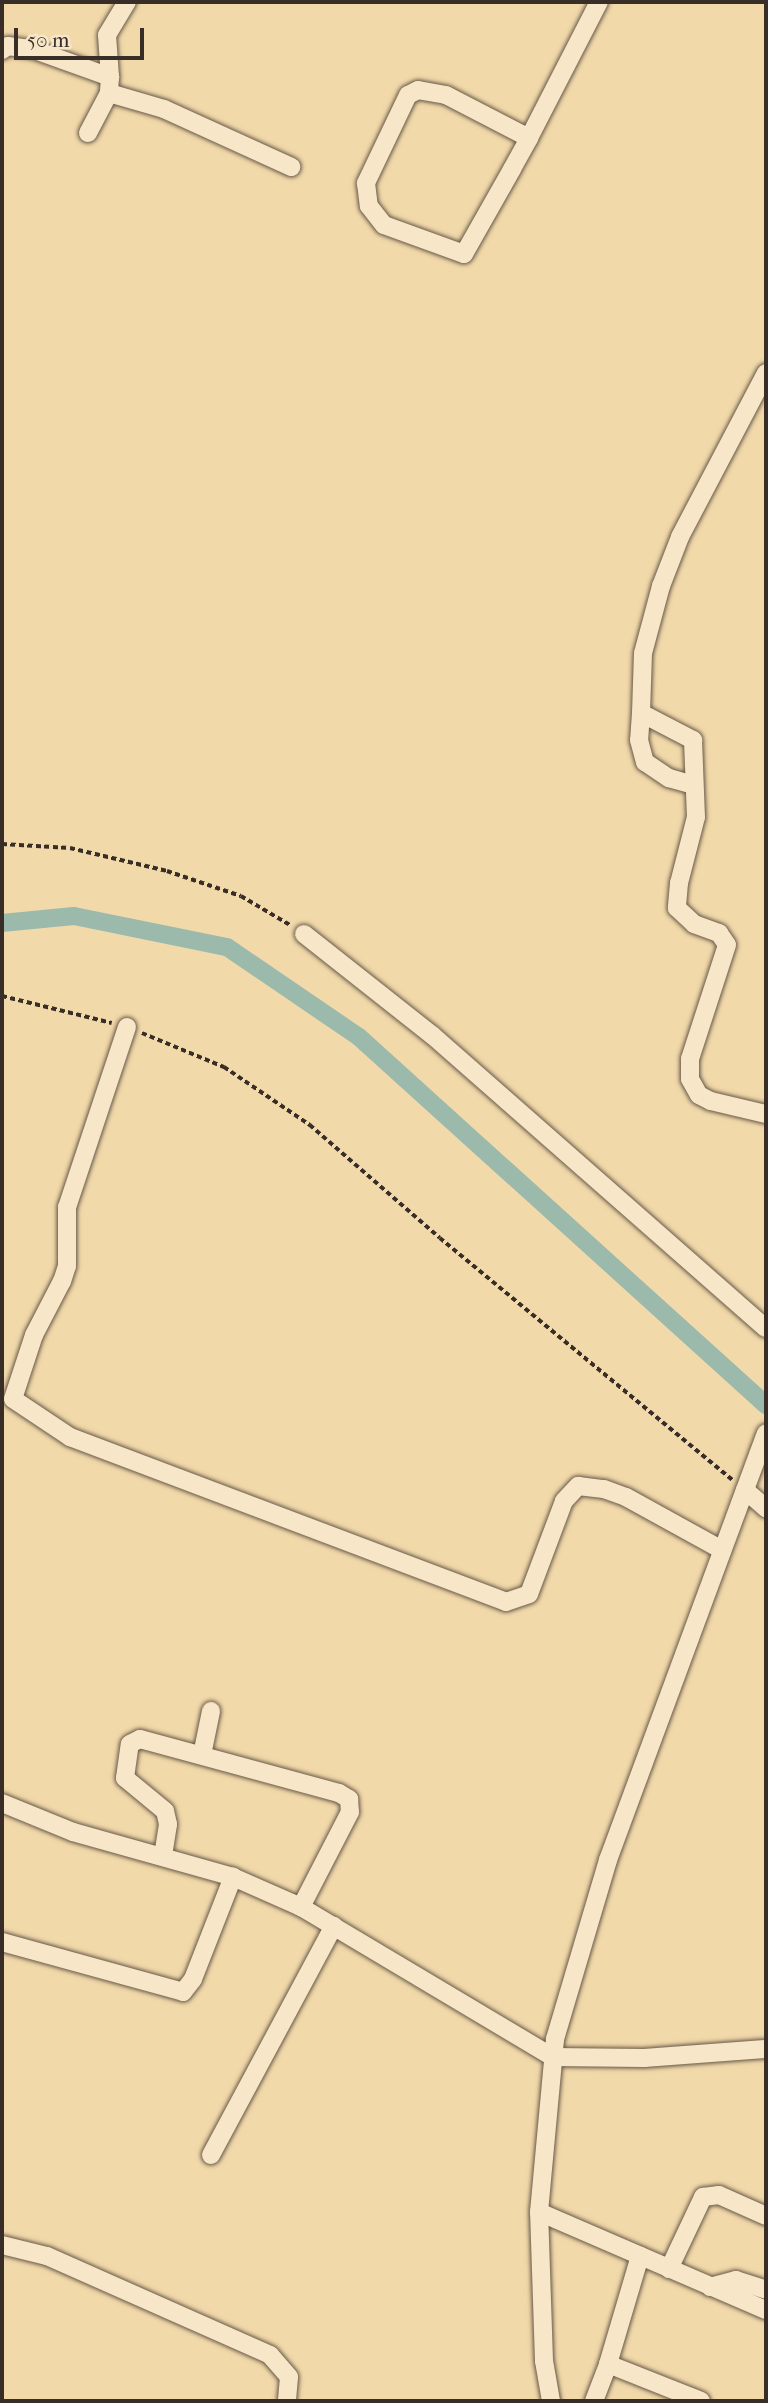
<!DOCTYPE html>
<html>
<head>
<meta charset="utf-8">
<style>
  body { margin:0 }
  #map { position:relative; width:768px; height:2403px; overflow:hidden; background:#f2d9aa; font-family:"IM FELL French Canon",serif }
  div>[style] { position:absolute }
  .canal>* { height:18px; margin:-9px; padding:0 9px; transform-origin:9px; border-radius:9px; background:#9bbaac }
  .path>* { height:3.5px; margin-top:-1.75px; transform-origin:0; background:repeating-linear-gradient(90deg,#392e27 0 5px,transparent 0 8.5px) }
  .roads { filter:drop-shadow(0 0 2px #675948) drop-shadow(0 0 2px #675948) }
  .minor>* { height:18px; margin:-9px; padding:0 9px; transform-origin:9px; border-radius:9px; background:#f7e6c8 }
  span { translate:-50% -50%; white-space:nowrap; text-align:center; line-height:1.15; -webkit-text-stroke:5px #f7e6c8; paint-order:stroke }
  .frame { position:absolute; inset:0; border:4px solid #392e27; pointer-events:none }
  .scale { position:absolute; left:14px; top:28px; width:130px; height:32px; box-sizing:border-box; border:4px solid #392e27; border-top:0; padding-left:9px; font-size:21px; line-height:24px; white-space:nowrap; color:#392e27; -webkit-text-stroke:5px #f7e6c8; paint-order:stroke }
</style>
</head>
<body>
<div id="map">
  <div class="canal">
    <i style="left:2px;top:923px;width:72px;rotate:-5.6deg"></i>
    <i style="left:74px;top:916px;width:156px;rotate:11.5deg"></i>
    <i style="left:227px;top:947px;width:160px;rotate:34.3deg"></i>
    <i style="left:359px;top:1037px;width:549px;rotate:42.12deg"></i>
  </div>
  <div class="path">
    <i style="left:2px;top:844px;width:68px;rotate:3.4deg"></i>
    <i style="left:70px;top:848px;width:100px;rotate:13.3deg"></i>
    <i style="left:167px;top:871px;width:78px;rotate:18.7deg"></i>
    <i style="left:241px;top:896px;width:59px;rotate:30.5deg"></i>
    <i style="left:2px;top:996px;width:113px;rotate:13.8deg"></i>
    <i style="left:142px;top:1033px;width:89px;rotate:22.5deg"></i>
    <i style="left:224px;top:1067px;width:104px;rotate:34deg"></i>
    <i style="left:310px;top:1125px;width:172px;rotate:41deg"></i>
    <i style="left:440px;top:1238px;width:380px;rotate:39.6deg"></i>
  </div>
  <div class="roads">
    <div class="minor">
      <i style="left:2px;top:50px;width:7px;rotate:-34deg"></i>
      <i style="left:8px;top:46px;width:27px;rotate:8deg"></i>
      <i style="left:35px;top:50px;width:80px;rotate:19.8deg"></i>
      <i style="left:110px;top:77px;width:42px;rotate:-94.1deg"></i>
      <i style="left:107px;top:35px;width:39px;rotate:-59deg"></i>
      <i style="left:110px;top:77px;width:16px;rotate:94deg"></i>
      <i style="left:109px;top:93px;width:57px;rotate:16.2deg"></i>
      <i style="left:164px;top:109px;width:140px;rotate:24.5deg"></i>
      <i style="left:88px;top:133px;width:45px;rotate:-62.3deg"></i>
      <i style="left:529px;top:138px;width:93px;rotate:-152.6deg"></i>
      <i style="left:446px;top:95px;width:28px;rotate:-170deg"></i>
      <i style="left:418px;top:90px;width:11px;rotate:153deg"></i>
      <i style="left:408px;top:95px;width:98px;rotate:115.5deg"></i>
      <i style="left:366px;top:183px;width:23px;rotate:83deg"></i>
      <i style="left:369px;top:206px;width:24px;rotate:52deg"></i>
      <i style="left:384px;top:225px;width:85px;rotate:19.9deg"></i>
      <i style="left:464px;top:254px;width:98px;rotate:-60.5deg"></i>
      <i style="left:512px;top:169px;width:35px;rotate:-61deg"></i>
      <i style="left:529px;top:138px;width:153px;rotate:-62.8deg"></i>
      <i style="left:766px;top:373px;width:185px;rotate:117.7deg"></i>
      <i style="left:680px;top:537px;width:53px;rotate:111.2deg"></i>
      <i style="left:661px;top:586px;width:69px;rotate:105deg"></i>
      <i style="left:643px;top:653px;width:60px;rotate:91.9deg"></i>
      <i style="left:641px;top:713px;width:59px;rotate:27.4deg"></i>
      <i style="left:693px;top:740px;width:77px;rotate:87.8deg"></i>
      <i style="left:696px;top:817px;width:68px;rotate:104.4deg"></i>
      <i style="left:679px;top:883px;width:25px;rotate:95deg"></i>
      <i style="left:677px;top:908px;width:23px;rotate:43deg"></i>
      <i style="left:694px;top:924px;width:27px;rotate:20deg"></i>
      <i style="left:719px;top:933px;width:14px;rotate:56deg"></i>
      <i style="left:727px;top:945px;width:120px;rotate:108deg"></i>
      <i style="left:690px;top:1059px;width:20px;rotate:90deg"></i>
      <i style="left:690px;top:1079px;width:18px;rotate:61deg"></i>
      <i style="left:699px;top:1095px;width:13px;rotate:27deg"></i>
      <i style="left:711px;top:1101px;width:57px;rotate:13.3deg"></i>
      <i style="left:641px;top:713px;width:27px;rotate:94deg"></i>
      <i style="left:639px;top:740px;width:23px;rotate:75deg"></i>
      <i style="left:645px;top:762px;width:29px;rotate:34deg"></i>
      <i style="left:669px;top:778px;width:25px;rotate:16deg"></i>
      <i style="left:304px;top:934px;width:163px;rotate:38.3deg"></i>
      <i style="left:432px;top:1035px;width:444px;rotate:41.3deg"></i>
      <i style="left:127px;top:1027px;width:190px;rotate:108.4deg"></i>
      <i style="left:67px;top:1207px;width:59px;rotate:90deg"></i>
      <i style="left:67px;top:1266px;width:16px;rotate:108deg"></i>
      <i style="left:62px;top:1281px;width:61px;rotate:117.4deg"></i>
      <i style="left:34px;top:1335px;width:67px;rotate:108.2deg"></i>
      <i style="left:13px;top:1399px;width:69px;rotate:33.7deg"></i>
      <i style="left:70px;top:1437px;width:466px;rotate:20.7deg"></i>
      <i style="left:506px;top:1602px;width:24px;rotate:-19deg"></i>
      <i style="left:529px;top:1594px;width:99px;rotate:-69.4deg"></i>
      <i style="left:564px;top:1501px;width:21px;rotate:-47deg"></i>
      <i style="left:578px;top:1486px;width:26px;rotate:7deg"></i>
      <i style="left:604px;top:1489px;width:23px;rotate:20deg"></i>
      <i style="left:626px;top:1497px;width:110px;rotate:28.9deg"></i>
      <i style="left:745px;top:1490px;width:28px;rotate:41deg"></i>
      <i style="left:202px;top:1755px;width:45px;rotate:-78.4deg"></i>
      <i style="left:2px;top:1803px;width:77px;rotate:22.2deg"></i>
      <i style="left:73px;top:1832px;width:166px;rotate:15.7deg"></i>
      <i style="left:233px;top:1877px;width:74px;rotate:23.8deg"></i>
      <i style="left:301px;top:1907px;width:293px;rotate:30.8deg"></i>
      <i style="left:553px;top:2057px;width:91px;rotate:0.6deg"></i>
      <i style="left:644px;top:2058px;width:121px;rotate:-4.3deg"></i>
      <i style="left:163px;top:1856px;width:32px;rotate:-81deg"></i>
      <i style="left:168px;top:1824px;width:13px;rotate:-103deg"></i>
      <i style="left:165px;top:1811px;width:52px;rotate:-140.5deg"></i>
      <i style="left:125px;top:1778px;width:34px;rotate:-82deg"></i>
      <i style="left:130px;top:1744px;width:11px;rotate:-27deg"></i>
      <i style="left:140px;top:1739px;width:206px;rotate:15.2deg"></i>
      <i style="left:339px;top:1793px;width:12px;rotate:31deg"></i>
      <i style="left:349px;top:1799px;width:13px;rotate:86deg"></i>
      <i style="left:350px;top:1812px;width:107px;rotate:117.3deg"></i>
      <i style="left:2px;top:1942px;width:188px;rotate:15.4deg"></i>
      <i style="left:183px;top:1992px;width:16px;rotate:-52deg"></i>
      <i style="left:193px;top:1979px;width:110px;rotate:-68.6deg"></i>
      <i style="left:211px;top:2155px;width:260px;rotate:-61.8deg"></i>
      <i style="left:539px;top:2212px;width:247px;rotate:23.4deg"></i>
      <i style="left:2px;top:2245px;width:46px;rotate:13.7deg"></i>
      <i style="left:47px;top:2256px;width:244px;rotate:23.9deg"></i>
      <i style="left:270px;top:2355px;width:29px;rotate:49deg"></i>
      <i style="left:289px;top:2377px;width:24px;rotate:95deg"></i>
      <i style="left:669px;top:2269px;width:80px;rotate:-64.7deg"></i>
      <i style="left:703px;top:2197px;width:16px;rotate:-7deg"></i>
      <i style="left:719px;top:2195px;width:51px;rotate:24.1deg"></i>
      <i style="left:710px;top:2287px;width:27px;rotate:-15deg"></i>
      <i style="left:736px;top:2280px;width:32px;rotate:18deg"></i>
      <i style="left:608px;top:2364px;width:113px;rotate:-73.5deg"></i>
      <i style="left:551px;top:2401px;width:41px;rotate:-99.9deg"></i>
      <i style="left:544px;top:2361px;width:149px;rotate:-91.9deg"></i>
      <i style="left:539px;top:2212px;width:174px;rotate:-84.7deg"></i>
      <i style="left:555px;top:2039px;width:187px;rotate:-73.5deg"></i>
      <i style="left:608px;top:1860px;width:455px;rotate:-69.7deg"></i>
      <i style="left:594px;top:2401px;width:40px;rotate:-69deg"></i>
      <i style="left:608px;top:2364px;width:100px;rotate:21.7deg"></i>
    </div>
  </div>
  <div class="frame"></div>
  <div class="scale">50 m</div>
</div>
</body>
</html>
